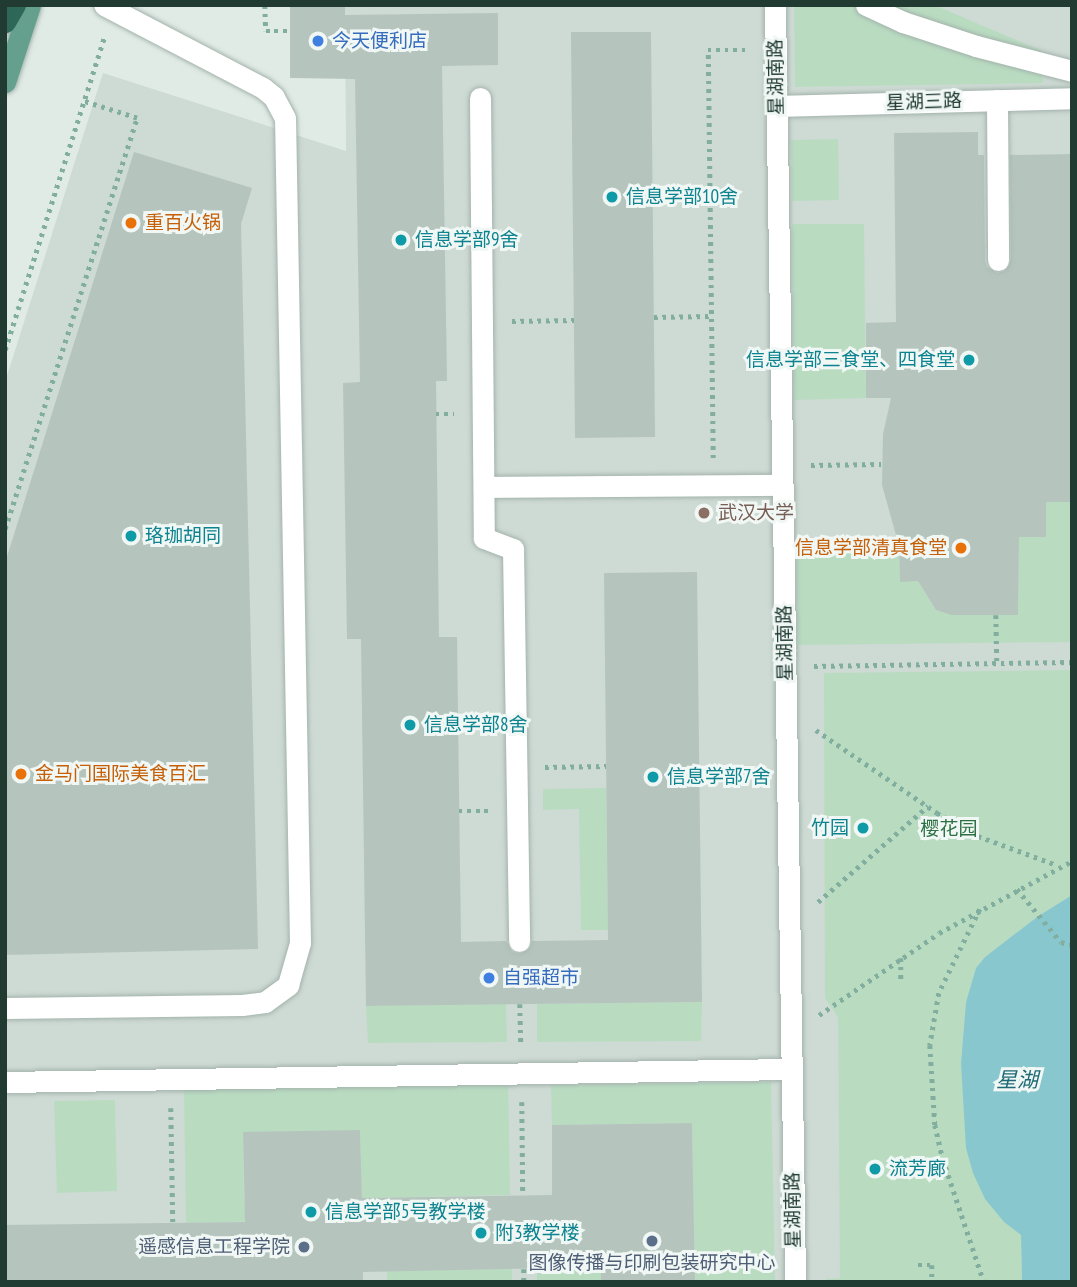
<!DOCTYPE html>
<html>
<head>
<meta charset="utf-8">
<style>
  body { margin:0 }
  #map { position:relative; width:1077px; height:1287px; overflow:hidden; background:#e0ebe5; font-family:"PT Sans Narrow","Noto Sans SC",sans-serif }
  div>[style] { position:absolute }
  .built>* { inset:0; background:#cedad4 }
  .green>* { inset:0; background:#b9dcc1 }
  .water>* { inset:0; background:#89c7cf }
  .building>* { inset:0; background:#b5c5be }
  .path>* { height:4.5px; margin-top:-2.25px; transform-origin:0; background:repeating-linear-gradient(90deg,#81ae9e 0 3.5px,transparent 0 8.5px) }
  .roads { filter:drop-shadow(0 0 2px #a3b3ac) drop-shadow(0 0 2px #a3b3ac) }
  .minor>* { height:21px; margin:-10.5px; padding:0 10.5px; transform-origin:10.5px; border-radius:10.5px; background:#fff }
  .major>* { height:21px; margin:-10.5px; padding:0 10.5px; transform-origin:10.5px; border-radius:10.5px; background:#659f8e }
  .highway>* { height:21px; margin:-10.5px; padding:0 10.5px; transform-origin:10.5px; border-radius:10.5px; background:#2e6658 }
  .dots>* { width:19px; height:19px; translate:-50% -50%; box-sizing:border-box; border:4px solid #f0f7f4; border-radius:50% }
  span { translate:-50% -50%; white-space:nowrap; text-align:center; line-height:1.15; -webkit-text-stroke:6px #f0f7f4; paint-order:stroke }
  .shop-label { font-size:19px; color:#366cbe }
  .left { translate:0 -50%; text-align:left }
  .street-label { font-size:19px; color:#213b33 }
  .culture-label { font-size:19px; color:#0d838f }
  .right { translate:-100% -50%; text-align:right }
  .food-label { font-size:19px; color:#c56008 }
  .education-label { font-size:19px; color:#785e54 }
  .park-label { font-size:19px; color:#2c7044 }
  .service-label { font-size:19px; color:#4e5e75 }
  .water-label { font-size:21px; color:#1d6a75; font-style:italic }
  .frame { position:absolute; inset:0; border:7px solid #213b33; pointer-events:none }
</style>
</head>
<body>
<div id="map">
  <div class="built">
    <i style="clip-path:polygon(314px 5px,1072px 5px,1072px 1282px,5px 1282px,5px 382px,103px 73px,346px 151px,345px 6px)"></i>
  </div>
  <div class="green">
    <i style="clip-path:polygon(794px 5px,934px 5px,1042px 51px,1043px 83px,795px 87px)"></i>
    <i style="clip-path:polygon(838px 139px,839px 200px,792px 201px,791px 140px)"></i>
    <i style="clip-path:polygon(792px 224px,864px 224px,866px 398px,794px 400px)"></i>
    <i style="clip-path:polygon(1046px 502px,1072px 502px,1072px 642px,798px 645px,796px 547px,899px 546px,900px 581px,918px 581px,936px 610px,951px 615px,1018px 615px,1019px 537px,1046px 537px)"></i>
    <i style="clip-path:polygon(1072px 670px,1072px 895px,1037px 917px,985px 957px,976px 968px,966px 1002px,961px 1063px,1004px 1222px,1021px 1235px,1022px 1282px,827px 1282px,827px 1279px,840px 1278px,838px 1017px,825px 998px,824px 673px)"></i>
    <i style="clip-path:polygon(606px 788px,608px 930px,581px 930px,579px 809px,543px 810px,543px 789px)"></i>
    <i style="clip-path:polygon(702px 1002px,701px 1041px,537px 1042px,537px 1004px)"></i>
    <i style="clip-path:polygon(506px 1004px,507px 1042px,368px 1043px,366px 1006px)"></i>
    <i style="clip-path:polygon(508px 1082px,510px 1195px,362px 1198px,360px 1131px,243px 1132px,244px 1202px,261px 1221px,186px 1223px,184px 1089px)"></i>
    <i style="clip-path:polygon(771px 1082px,775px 1282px,695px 1282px,692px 1123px,552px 1125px,551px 1085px)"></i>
    <i style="clip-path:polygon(115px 1100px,117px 1191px,57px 1193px,54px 1101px)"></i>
    <i style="clip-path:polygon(601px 1267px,601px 1282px,537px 1282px,537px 1269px)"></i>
    <i style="clip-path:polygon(512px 1269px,512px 1282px,387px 1282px,387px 1271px)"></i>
  </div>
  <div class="water">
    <i style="clip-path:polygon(1072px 895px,1072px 1282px,1022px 1282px,1021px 1235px,1004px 1222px,985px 1199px,973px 1173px,966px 1148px,961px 1063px,966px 1002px,976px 968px,985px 957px,1037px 917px)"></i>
  </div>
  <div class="building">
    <i style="clip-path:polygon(290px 6px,345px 6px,345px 15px,498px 13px,498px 65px,442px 66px,447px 381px,436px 381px,439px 637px,457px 637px,461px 942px,506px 941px,512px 952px,520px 954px,530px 948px,532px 941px,608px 940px,604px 573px,697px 572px,702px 1002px,366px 1006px,361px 639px,347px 639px,343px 383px,360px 382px,355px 79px,290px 78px)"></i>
    <i style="clip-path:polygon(571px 32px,651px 32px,655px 437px,575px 438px)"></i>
    <i style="clip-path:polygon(978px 132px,978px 155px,984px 155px,985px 261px,987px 267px,997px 273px,1005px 271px,1011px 260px,1010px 155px,1072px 154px,1072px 502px,1046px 502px,1046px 537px,1019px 537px,1018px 615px,951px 615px,936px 610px,918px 581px,900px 582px,899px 546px,882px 485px,883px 434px,891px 398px,866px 398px,866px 323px,896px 322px,894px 133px)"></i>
    <i style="clip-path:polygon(134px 152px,252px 188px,241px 224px,258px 949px,5px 955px,5px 563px)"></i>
    <i style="clip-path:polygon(692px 1123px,695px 1282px,601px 1282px,601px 1267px,363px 1272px,363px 1282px,5px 1282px,5px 1225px,245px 1222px,243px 1132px,360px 1130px,362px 1198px,552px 1195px,552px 1125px)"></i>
  </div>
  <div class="path">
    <i style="left:265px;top:5px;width:26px;rotate:88deg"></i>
    <i style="left:266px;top:31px;width:24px"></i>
    <i style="left:654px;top:317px;width:58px;rotate:-1deg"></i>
    <i style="left:512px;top:321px;width:62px;rotate:-0.9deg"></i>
    <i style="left:5px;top:350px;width:328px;rotate:-72.4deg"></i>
    <i style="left:436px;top:414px;width:18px"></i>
    <i style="left:713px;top:458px;width:408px;rotate:-90.7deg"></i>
    <i style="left:708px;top:50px;width:39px"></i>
    <i style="left:811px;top:465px;width:70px;rotate:-0.8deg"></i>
    <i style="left:5px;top:529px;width:432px;rotate:-72.2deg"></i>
    <i style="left:137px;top:118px;width:57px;rotate:-162.5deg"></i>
    <i style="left:996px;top:615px;width:48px;rotate:88.8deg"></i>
    <i style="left:814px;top:666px;width:258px;rotate:-0.9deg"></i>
    <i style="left:816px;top:730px;width:147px;rotate:34.4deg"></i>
    <i style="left:937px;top:813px;width:47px;rotate:29.3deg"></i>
    <i style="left:978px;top:836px;width:84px;rotate:20.2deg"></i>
    <i style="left:545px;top:767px;width:61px;rotate:-0.9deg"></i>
    <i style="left:459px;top:811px;width:29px"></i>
    <i style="left:1017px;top:889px;width:69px;rotate:50.3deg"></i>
    <i style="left:1061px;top:942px;width:11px;rotate:15deg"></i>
    <i style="left:818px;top:902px;width:146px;rotate:-41.1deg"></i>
    <i style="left:980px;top:909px;width:93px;rotate:116deg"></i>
    <i style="left:939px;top:993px;width:53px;rotate:99.8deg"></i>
    <i style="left:930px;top:1045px;width:80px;rotate:86.4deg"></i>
    <i style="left:935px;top:1125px;width:35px;rotate:77deg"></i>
    <i style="left:943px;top:1159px;width:130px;rotate:71.6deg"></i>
    <i style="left:901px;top:958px;width:21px;rotate:90deg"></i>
    <i style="left:520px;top:1004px;width:40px;rotate:88.6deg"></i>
    <i style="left:819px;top:1015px;width:145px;rotate:-34.3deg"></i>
    <i style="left:939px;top:933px;width:151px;rotate:-28.4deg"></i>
    <i style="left:522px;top:1102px;width:93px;rotate:89.4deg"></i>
    <i style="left:171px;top:1108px;width:114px;rotate:89deg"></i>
    <i style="left:918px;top:1265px;width:14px"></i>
    <i style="left:932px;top:1265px;width:17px;rotate:90deg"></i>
    <i style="left:524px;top:1269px;width:13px;rotate:90deg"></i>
  </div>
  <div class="roads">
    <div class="minor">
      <i style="left:775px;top:5px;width:1277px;rotate:89.1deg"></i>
      <i style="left:866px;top:5px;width:41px;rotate:24.7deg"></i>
      <i style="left:903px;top:22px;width:77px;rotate:18.2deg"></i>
      <i style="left:976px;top:46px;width:99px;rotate:14.6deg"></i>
      <i style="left:480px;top:98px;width:440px;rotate:89.5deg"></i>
      <i style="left:484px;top:538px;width:31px;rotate:21deg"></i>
      <i style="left:513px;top:549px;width:392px;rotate:89.1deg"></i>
      <i style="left:997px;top:100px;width:160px;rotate:89.6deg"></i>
      <i style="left:776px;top:106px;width:296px;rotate:-1.5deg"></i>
      <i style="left:484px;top:487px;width:298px;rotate:-0.4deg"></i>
      <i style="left:5px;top:1008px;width:237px;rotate:-0.7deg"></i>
      <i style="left:242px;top:1005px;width:23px;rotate:-7deg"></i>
      <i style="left:265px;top:1002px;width:29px;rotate:-36deg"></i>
      <i style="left:288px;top:985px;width:44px;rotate:-74.1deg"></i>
      <i style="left:300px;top:943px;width:825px;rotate:-91.04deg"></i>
      <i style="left:285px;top:118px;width:24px;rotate:-118deg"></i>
      <i style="left:274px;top:97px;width:14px;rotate:-141deg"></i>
      <i style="left:263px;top:88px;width:179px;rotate:-152.4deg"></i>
      <i style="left:5px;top:1082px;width:786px;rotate:-0.95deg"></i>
    </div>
    <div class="major">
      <i style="left:5px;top:82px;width:81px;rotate:-72deg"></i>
    </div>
    <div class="highway">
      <i style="left:5px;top:22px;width:20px;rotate:-60deg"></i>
    </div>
  </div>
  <div class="dots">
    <i style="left:318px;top:41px;background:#3f7fe0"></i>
    <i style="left:612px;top:197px;background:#0f9aa8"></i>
    <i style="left:131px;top:223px;background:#e8710a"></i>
    <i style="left:401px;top:240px;background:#0f9aa8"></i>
    <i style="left:969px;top:360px;background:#0f9aa8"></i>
    <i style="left:704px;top:513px;background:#8d6e63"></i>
    <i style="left:131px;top:536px;background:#0f9aa8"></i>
    <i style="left:961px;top:548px;background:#e8710a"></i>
    <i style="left:410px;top:725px;background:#0f9aa8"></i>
    <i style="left:21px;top:774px;background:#e8710a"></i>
    <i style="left:653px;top:777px;background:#0f9aa8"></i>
    <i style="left:863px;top:828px;background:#0f9aa8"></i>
    <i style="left:489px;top:978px;background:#3f7fe0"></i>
    <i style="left:875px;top:1169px;background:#0f9aa8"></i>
    <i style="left:311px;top:1212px;background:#0f9aa8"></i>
    <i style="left:481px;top:1233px;background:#0f9aa8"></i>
    <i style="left:652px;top:1241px;background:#5c6f8a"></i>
    <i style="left:304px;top:1247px;background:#5c6f8a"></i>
  </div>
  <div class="shop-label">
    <span class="left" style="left:332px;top:41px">今天便利店</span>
    <span class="left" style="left:503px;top:978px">自强超市</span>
  </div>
  <div class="street-label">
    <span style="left:776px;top:77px;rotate:-91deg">星湖南路</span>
    <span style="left:924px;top:102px;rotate:-2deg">星湖三路</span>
    <span style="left:785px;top:643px;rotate:-91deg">星湖南路</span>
    <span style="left:793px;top:1210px;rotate:-91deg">星湖南路</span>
  </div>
  <div class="culture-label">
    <span class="left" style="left:626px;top:197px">信息学部10舍</span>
    <span class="left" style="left:415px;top:240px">信息学部9舍</span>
    <span class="right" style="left:955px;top:360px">信息学部三食堂、四食堂</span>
    <span class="left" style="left:145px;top:536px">珞珈胡同</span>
    <span class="left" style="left:424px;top:725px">信息学部8舍</span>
    <span class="left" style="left:667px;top:777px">信息学部7舍</span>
    <span class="right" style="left:849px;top:828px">竹园</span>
    <span class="left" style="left:889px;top:1169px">流芳廊</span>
    <span class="left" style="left:325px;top:1212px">信息学部5号教学楼</span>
    <span class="left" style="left:495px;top:1233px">附3教学楼</span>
  </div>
  <div class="food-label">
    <span class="left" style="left:145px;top:223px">重百火锅</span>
    <span class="right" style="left:947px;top:548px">信息学部清真食堂</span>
    <span class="left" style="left:35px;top:774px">金马门国际美食百汇</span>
  </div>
  <div class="education-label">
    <span class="left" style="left:718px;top:513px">武汉大学</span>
  </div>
  <div class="park-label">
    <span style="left:949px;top:829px">樱花园</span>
  </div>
  <div class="service-label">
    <span class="right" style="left:290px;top:1247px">遥感信息工程学院</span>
    <span style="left:652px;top:1263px">图像传播与印刷包装研究中心</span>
  </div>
  <div class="water-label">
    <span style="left:1017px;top:1080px">星湖</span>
  </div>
  <div class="frame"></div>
</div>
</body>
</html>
